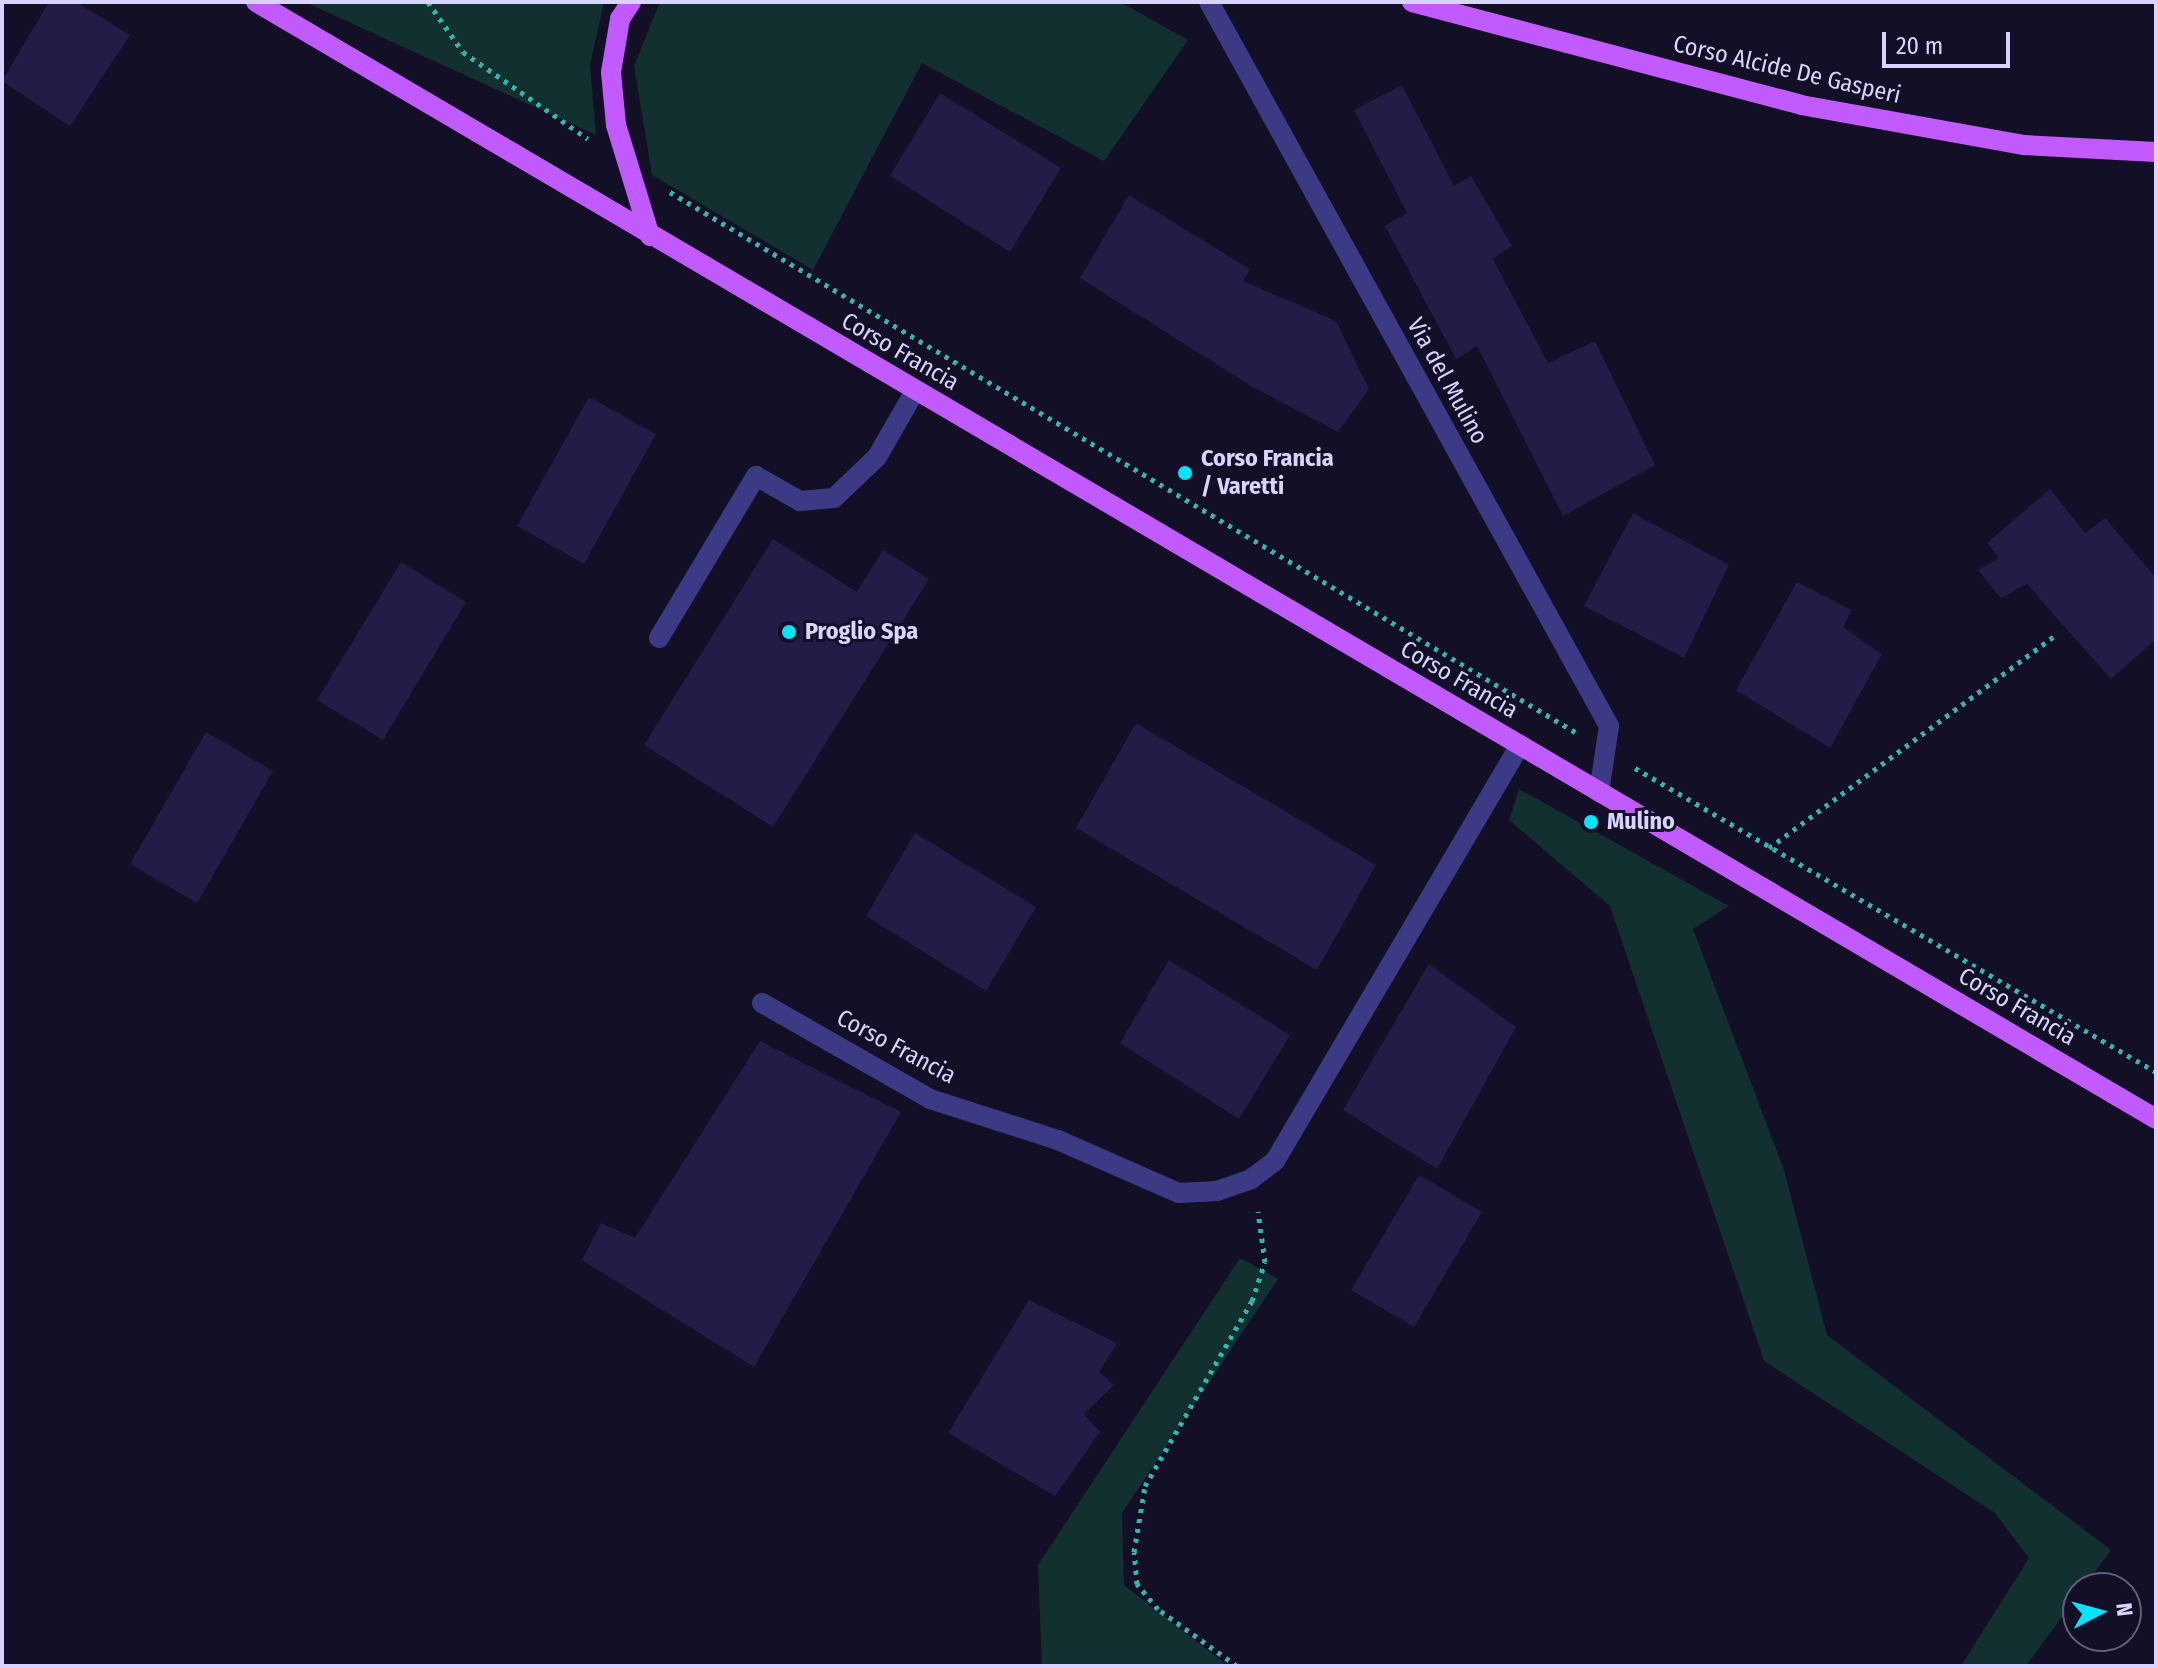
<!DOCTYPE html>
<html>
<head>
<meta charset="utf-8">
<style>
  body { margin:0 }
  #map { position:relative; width:2158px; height:1668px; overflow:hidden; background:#130f26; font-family:"Fira Sans Condensed",sans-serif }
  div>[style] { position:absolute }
  .green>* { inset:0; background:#12302f }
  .building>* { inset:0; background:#241b47 }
  .path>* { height:5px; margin-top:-2.5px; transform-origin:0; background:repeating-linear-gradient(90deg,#2fb8b0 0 4px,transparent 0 10px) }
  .minor>* { height:20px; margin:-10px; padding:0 10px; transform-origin:10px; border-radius:10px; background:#3d3a85 }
  .major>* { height:20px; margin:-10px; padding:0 10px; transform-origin:10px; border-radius:10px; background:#c25bff }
  .dots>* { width:22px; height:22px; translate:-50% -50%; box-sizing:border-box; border:4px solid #130f26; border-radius:50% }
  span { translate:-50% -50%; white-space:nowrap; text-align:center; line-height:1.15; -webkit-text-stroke:6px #130f26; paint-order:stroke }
  .street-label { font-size:24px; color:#d9d4ff }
  .poi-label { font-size:24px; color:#d9d4ff; font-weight:700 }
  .left { translate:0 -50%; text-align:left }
  .frame { position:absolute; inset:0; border:4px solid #d9d4ff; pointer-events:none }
  .north { position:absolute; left:2062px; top:1572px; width:80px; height:80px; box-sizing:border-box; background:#130f26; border:2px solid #625e7d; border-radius:50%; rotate:84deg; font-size:22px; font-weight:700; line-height:32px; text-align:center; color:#d9d4ff }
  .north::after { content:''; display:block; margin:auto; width:28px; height:36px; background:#00e5ff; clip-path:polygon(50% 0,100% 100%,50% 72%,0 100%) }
  .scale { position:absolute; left:1882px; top:32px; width:128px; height:36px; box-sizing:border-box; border:4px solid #d9d4ff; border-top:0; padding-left:10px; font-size:24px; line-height:28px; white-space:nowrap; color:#d9d4ff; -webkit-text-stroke:6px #130f26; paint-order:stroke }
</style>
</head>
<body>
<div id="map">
  <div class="green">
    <i style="clip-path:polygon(305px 2px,604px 2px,590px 65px,596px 135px)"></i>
    <i style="clip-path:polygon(660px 2px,1120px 2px,1188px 40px,1104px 161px,922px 63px,813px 270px,652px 175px,634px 66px)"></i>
    <i style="clip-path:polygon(1519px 789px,1729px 906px,1693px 929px,1784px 1170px,1827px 1335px,2111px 1550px,2026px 1666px,1961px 1666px,2029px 1558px,1995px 1513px,1764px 1361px,1610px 906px,1509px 820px)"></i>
    <i style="clip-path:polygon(1240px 1258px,1278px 1279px,1122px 1513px,1124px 1585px,1228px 1666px,1042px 1666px,1038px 1565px)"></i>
  </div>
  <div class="building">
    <i style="clip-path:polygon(49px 2px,76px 2px,130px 35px,70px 126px,2px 81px)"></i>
    <i style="clip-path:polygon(1402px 85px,1454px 186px,1471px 176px,1512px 246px,1493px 259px,1548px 363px,1595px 341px,1655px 465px,1563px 516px,1477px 346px,1456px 359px,1385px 226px,1407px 213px,1354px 110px)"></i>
    <i style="clip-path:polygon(940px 93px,1061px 168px,1010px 252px,890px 176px)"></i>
    <i style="clip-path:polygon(1129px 195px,1250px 269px,1243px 281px,1336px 321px,1369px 389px,1338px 432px,1251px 386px,1080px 278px)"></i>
    <i style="clip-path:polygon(589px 397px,656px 434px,584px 564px,517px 526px)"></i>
    <i style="clip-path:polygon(2050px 489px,2085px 533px,2105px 518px,2156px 578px,2156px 639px,2111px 679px,2027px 584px,2001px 598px,1978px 570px,1999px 558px,1987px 543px)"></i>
    <i style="clip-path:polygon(1633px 513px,1729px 565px,1684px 658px,1584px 606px)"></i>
    <i style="clip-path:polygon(773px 539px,857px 592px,883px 550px,929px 579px,773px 827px,644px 745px)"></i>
    <i style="clip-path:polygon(401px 562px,466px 602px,383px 740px,317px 700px)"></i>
    <i style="clip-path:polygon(1797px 582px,1851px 610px,1843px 627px,1882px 654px,1830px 748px,1736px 690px)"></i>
    <i style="clip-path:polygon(1136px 723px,1376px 865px,1317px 970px,1076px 828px)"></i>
    <i style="clip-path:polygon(206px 732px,273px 771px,197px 903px,130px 864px)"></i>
    <i style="clip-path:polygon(915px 833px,1036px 907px,986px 991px,866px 916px)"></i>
    <i style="clip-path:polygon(1169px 960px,1290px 1035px,1239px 1119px,1120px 1043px)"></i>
    <i style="clip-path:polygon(1429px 964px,1516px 1027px,1437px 1169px,1343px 1110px)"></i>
    <i style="clip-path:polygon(760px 1041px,901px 1112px,754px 1367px,582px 1260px,601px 1223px,635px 1238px)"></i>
    <i style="clip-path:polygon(1419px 1175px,1482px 1212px,1414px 1327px,1351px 1290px)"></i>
    <i style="clip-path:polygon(1029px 1300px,1117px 1343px,1099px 1372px,1114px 1385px,1084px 1414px,1100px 1432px,1055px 1496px,948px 1433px)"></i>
  </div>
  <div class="path">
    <i style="left:428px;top:2px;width:61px;rotate:55deg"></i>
    <i style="left:463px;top:52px;width:152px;rotate:34.8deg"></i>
    <i style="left:670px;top:192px;width:1054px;rotate:30.82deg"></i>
    <i style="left:1635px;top:768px;width:603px;rotate:30.26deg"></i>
    <i style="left:1769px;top:848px;width:355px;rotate:-36.6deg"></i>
    <i style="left:1237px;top:1666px;width:97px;rotate:-144.2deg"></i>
    <i style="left:1158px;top:1609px;width:33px;rotate:-130deg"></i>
    <i style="left:1137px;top:1584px;width:32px;rotate:-95deg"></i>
    <i style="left:1134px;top:1552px;width:67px;rotate:-80.5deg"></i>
    <i style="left:1145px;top:1486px;width:214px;rotate:-60deg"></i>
    <i style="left:1252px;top:1301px;width:41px;rotate:-71.6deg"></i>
    <i style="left:1265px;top:1262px;width:51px;rotate:-97.8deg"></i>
  </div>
  <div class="minor">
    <i style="left:1209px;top:2px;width:827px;rotate:61.08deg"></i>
    <i style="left:1609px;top:726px;width:67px;rotate:98.6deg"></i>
    <i style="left:659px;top:638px;width:189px;rotate:-59.1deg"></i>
    <i style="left:756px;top:476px;width:51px;rotate:29.6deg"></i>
    <i style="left:800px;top:501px;width:34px;rotate:-5deg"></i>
    <i style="left:834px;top:498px;width:59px;rotate:-43.6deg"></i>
    <i style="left:877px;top:457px;width:76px;rotate:-60.1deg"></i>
    <i style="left:762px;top:1003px;width:193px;rotate:29.7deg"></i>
    <i style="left:930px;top:1099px;width:134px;rotate:17.8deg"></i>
    <i style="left:1058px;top:1140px;width:132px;rotate:23.7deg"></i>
    <i style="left:1179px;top:1193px;width:38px;rotate:-3deg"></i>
    <i style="left:1217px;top:1191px;width:36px;rotate:-19deg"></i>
    <i style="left:1251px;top:1179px;width:30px;rotate:-37deg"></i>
    <i style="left:1275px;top:1161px;width:483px;rotate:-59.5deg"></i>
  </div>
  <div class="major">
    <i style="left:256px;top:2px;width:2204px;rotate:30.45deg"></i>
    <i style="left:631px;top:2px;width:20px;rotate:123deg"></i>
    <i style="left:620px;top:19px;width:54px;rotate:99.6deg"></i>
    <i style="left:611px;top:72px;width:53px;rotate:84.6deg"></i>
    <i style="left:616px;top:125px;width:116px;rotate:73deg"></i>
    <i style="left:1412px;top:2px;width:402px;rotate:14.8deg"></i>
    <i style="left:1801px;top:105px;width:227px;rotate:10.2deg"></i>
    <i style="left:2024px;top:145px;width:132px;rotate:3deg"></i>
  </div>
  <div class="dots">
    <i style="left:1185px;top:473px;background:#00e5ff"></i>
    <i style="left:789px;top:632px;background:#00e5ff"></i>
    <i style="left:1591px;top:822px;background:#00e5ff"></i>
  </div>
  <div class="street-label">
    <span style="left:1787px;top:70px;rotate:13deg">Corso Alcide De Gasperi</span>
    <span style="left:900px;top:352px;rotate:30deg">Corso Francia</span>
    <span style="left:1447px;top:381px;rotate:61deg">Via del Mulino</span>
    <span style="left:1459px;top:680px;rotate:30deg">Corso Francia</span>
    <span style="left:2017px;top:1007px;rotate:30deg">Corso Francia</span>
    <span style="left:896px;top:1047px;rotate:28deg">Corso Francia</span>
  </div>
  <div class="poi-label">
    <span class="left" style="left:1201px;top:473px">Corso Francia<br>/ Varetti</span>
    <span class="left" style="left:805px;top:632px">Proglio Spa</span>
    <span class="left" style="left:1607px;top:822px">Mulino</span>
  </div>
  <div class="frame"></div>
  <div class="north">N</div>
  <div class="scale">20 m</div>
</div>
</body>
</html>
